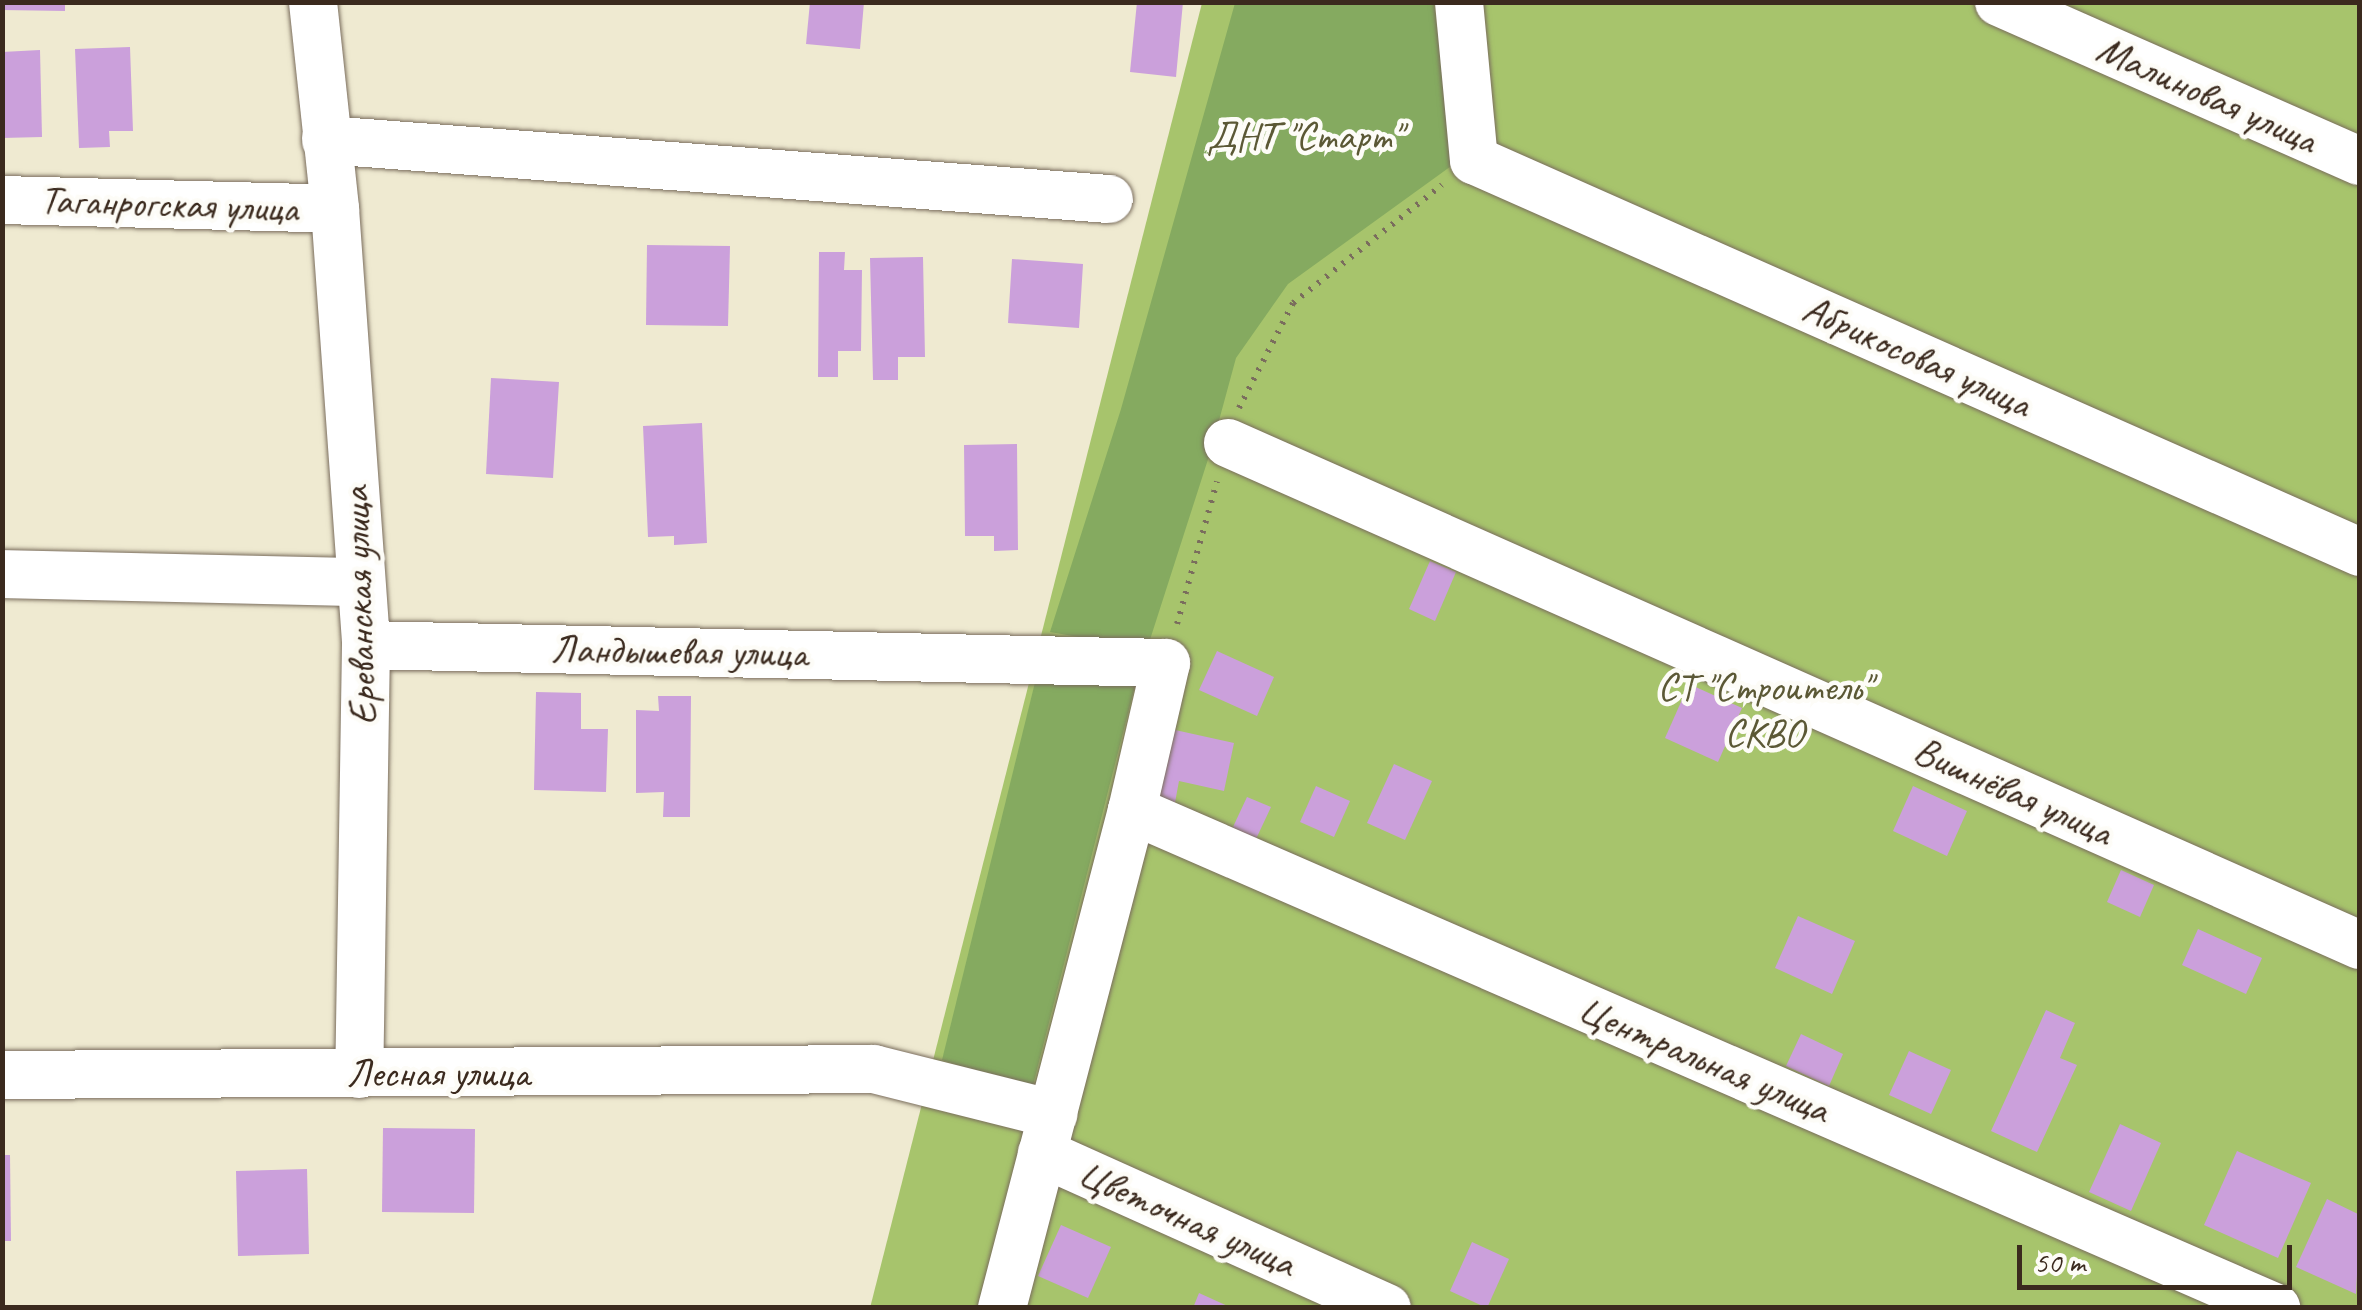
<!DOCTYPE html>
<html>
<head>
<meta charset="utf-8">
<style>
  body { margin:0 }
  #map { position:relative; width:2362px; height:1310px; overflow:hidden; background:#efead1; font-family:Caveat,sans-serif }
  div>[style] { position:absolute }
  .green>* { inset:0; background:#a7c46c }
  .forest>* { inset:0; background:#85aa60 }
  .building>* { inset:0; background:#cba0db }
  .path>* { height:6px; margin-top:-3px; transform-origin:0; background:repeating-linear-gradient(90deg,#7a6d5d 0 2.5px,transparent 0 10.5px) }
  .roads { filter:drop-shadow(0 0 2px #7a6d5d) drop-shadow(0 0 2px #7a6d5d) }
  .minor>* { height:48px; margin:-24px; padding:0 24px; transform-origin:24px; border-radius:24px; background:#fff }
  span { translate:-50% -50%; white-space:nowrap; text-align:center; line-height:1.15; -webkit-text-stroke:9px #fdfcf7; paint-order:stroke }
  .street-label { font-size:40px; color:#3b2a1e }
  .park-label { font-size:40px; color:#5b5835 }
  .frame { position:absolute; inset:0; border:5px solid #3b2a1e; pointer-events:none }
  .scale { position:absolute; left:2017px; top:1245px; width:275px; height:45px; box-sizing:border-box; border:5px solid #3b2a1e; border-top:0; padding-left:12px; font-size:30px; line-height:35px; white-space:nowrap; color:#3b2a1e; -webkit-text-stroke:8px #fdfcf7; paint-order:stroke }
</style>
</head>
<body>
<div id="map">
  <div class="green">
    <i style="clip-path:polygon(1202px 3px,2359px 3px,2359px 1307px,870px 1308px)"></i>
  </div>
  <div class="forest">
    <i style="clip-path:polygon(1235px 3px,1434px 3px,1454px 164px,1288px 284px,1236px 358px,1211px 450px,1147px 649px,1050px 632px,1121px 409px)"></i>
    <i style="clip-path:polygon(1041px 658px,1138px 674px,1032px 1089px,942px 1060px)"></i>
  </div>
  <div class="building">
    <i style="clip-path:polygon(2px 2px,65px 2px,65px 11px,2px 10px)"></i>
    <i style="clip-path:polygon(810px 2px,864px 2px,860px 49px,806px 44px)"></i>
    <i style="clip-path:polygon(1137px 2px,1183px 2px,1176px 77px,1130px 72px)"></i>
    <i style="clip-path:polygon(130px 47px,133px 131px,109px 131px,110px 147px,79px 148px,75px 49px)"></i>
    <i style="clip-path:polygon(40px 50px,42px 137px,2px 138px,2px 52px)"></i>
    <i style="clip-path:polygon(647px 245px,730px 246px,728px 326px,646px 325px)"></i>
    <i style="clip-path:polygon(819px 252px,845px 252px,844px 270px,862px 270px,861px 351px,838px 351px,838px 377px,818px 377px)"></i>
    <i style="clip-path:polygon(923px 257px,925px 357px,898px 357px,898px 380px,873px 380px,870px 258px)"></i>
    <i style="clip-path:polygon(1012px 259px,1083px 264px,1079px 328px,1008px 323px)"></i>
    <i style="clip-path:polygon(491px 378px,559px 382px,553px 478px,486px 474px)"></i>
    <i style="clip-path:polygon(702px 423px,707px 543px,674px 545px,674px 536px,648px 537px,643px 426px)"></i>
    <i style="clip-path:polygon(1017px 444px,1018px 550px,994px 551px,994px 536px,965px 536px,964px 445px)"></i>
    <i style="clip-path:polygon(1430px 561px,1456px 572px,1435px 621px,1409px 609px)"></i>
    <i style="clip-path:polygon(1217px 651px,1274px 677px,1257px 716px,1199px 690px)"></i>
    <i style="clip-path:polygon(1689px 684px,1742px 708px,1718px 762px,1665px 738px)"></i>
    <i style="clip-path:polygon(536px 692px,581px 693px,581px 729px,608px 729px,606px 792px,534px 790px)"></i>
    <i style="clip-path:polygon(658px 696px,691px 696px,690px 817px,663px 817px,664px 792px,636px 793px,636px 710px,659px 711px)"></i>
    <i style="clip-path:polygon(1157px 726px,1234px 743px,1224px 791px,1179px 781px,1174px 808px,1141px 800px)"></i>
    <i style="clip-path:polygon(1394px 764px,1432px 781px,1405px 840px,1367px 823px)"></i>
    <i style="clip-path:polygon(1316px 786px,1350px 801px,1334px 837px,1300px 822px)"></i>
    <i style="clip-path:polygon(1913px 786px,1967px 811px,1947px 856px,1893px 831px)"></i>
    <i style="clip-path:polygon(1247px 797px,1271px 807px,1256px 839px,1232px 829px)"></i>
    <i style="clip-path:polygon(2121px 870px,2154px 885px,2140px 917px,2107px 902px)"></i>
    <i style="clip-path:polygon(1798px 916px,1855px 941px,1832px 994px,1775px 968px)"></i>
    <i style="clip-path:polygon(2198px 929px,2262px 958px,2246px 994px,2182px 965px)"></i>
    <i style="clip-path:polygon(2046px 1010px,2075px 1023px,2060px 1058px,2077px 1065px,2037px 1152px,1991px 1131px)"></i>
    <i style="clip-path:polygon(1801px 1034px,1843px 1054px,1829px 1086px,1786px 1066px)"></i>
    <i style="clip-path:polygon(1909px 1051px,1951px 1070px,1931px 1114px,1889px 1095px)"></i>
    <i style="clip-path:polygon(2120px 1124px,2161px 1143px,2131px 1211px,2089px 1192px)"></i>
    <i style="clip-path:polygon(383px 1128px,475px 1129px,474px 1213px,382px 1212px)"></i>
    <i style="clip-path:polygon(2237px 1151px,2311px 1183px,2278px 1258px,2204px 1225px)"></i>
    <i style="clip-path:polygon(2px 1155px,10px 1155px,11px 1241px,2px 1241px)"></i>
    <i style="clip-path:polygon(307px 1169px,309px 1254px,238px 1256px,236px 1171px)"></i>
    <i style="clip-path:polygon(2327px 1199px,2360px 1215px,2356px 1294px,2296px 1267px)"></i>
    <i style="clip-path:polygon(1061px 1225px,1111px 1247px,1088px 1298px,1038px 1276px)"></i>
    <i style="clip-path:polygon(1472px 1242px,1509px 1259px,1487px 1308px,1450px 1291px)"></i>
    <i style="clip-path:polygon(1199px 1293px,1232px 1308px,1193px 1308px)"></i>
  </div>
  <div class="path">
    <i style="left:1239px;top:408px;width:118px;rotate:-62.8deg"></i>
    <i style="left:1293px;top:303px;width:190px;rotate:-38.4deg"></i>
    <i style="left:1177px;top:624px;width:148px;rotate:-74.3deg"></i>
  </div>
  <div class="roads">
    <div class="minor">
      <i style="left:313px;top:2px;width:208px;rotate:83.9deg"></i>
      <i style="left:335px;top:209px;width:437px;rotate:85.9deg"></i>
      <i style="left:366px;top:645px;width:429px;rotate:90.9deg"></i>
      <i style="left:1459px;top:2px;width:159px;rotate:84.6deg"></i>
      <i style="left:1474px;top:160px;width:969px;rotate:23.87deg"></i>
      <i style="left:1999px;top:2px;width:394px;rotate:23.8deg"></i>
      <i style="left:326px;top:140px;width:785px;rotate:4.31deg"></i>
      <i style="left:2px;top:200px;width:333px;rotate:1.5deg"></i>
      <i style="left:1228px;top:443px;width:1238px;rotate:23.92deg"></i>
      <i style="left:2px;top:574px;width:359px;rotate:1.3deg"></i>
      <i style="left:366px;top:645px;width:800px;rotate:1.29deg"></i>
      <i style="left:1166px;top:663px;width:151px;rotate:103deg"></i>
      <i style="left:1132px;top:810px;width:515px;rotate:104.63deg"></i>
      <i style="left:1132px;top:810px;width:1248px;rotate:23.52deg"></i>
      <i style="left:2px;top:1075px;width:872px;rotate:-0.39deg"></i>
      <i style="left:874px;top:1069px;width:185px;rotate:14.1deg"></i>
      <i style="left:1042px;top:1153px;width:378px;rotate:24.2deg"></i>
    </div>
  </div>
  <div class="street-label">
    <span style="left:2207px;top:94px;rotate:24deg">Малиновая улица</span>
    <span style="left:169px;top:204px;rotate:2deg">Таганрогская улица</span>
    <span style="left:1917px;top:356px;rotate:24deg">Абрикосовая улица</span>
    <span style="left:359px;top:606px;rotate:-92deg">Ереванская улица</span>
    <span style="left:679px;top:651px;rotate:1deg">Ландышевая улица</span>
    <span style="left:2013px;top:791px;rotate:24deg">Вишнёвая улица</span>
    <span style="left:1704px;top:1059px;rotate:23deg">Центральная улица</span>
    <span style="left:438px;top:1073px">Лесная улица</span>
    <span style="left:1187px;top:1218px;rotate:24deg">Цветочная улица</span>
  </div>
  <div class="park-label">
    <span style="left:1304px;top:136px">ДНТ "Старт"</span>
    <span style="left:1764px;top:710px">СТ "Строитель"<br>СКВО</span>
  </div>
  <div class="frame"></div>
  <div class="scale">50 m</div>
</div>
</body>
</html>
